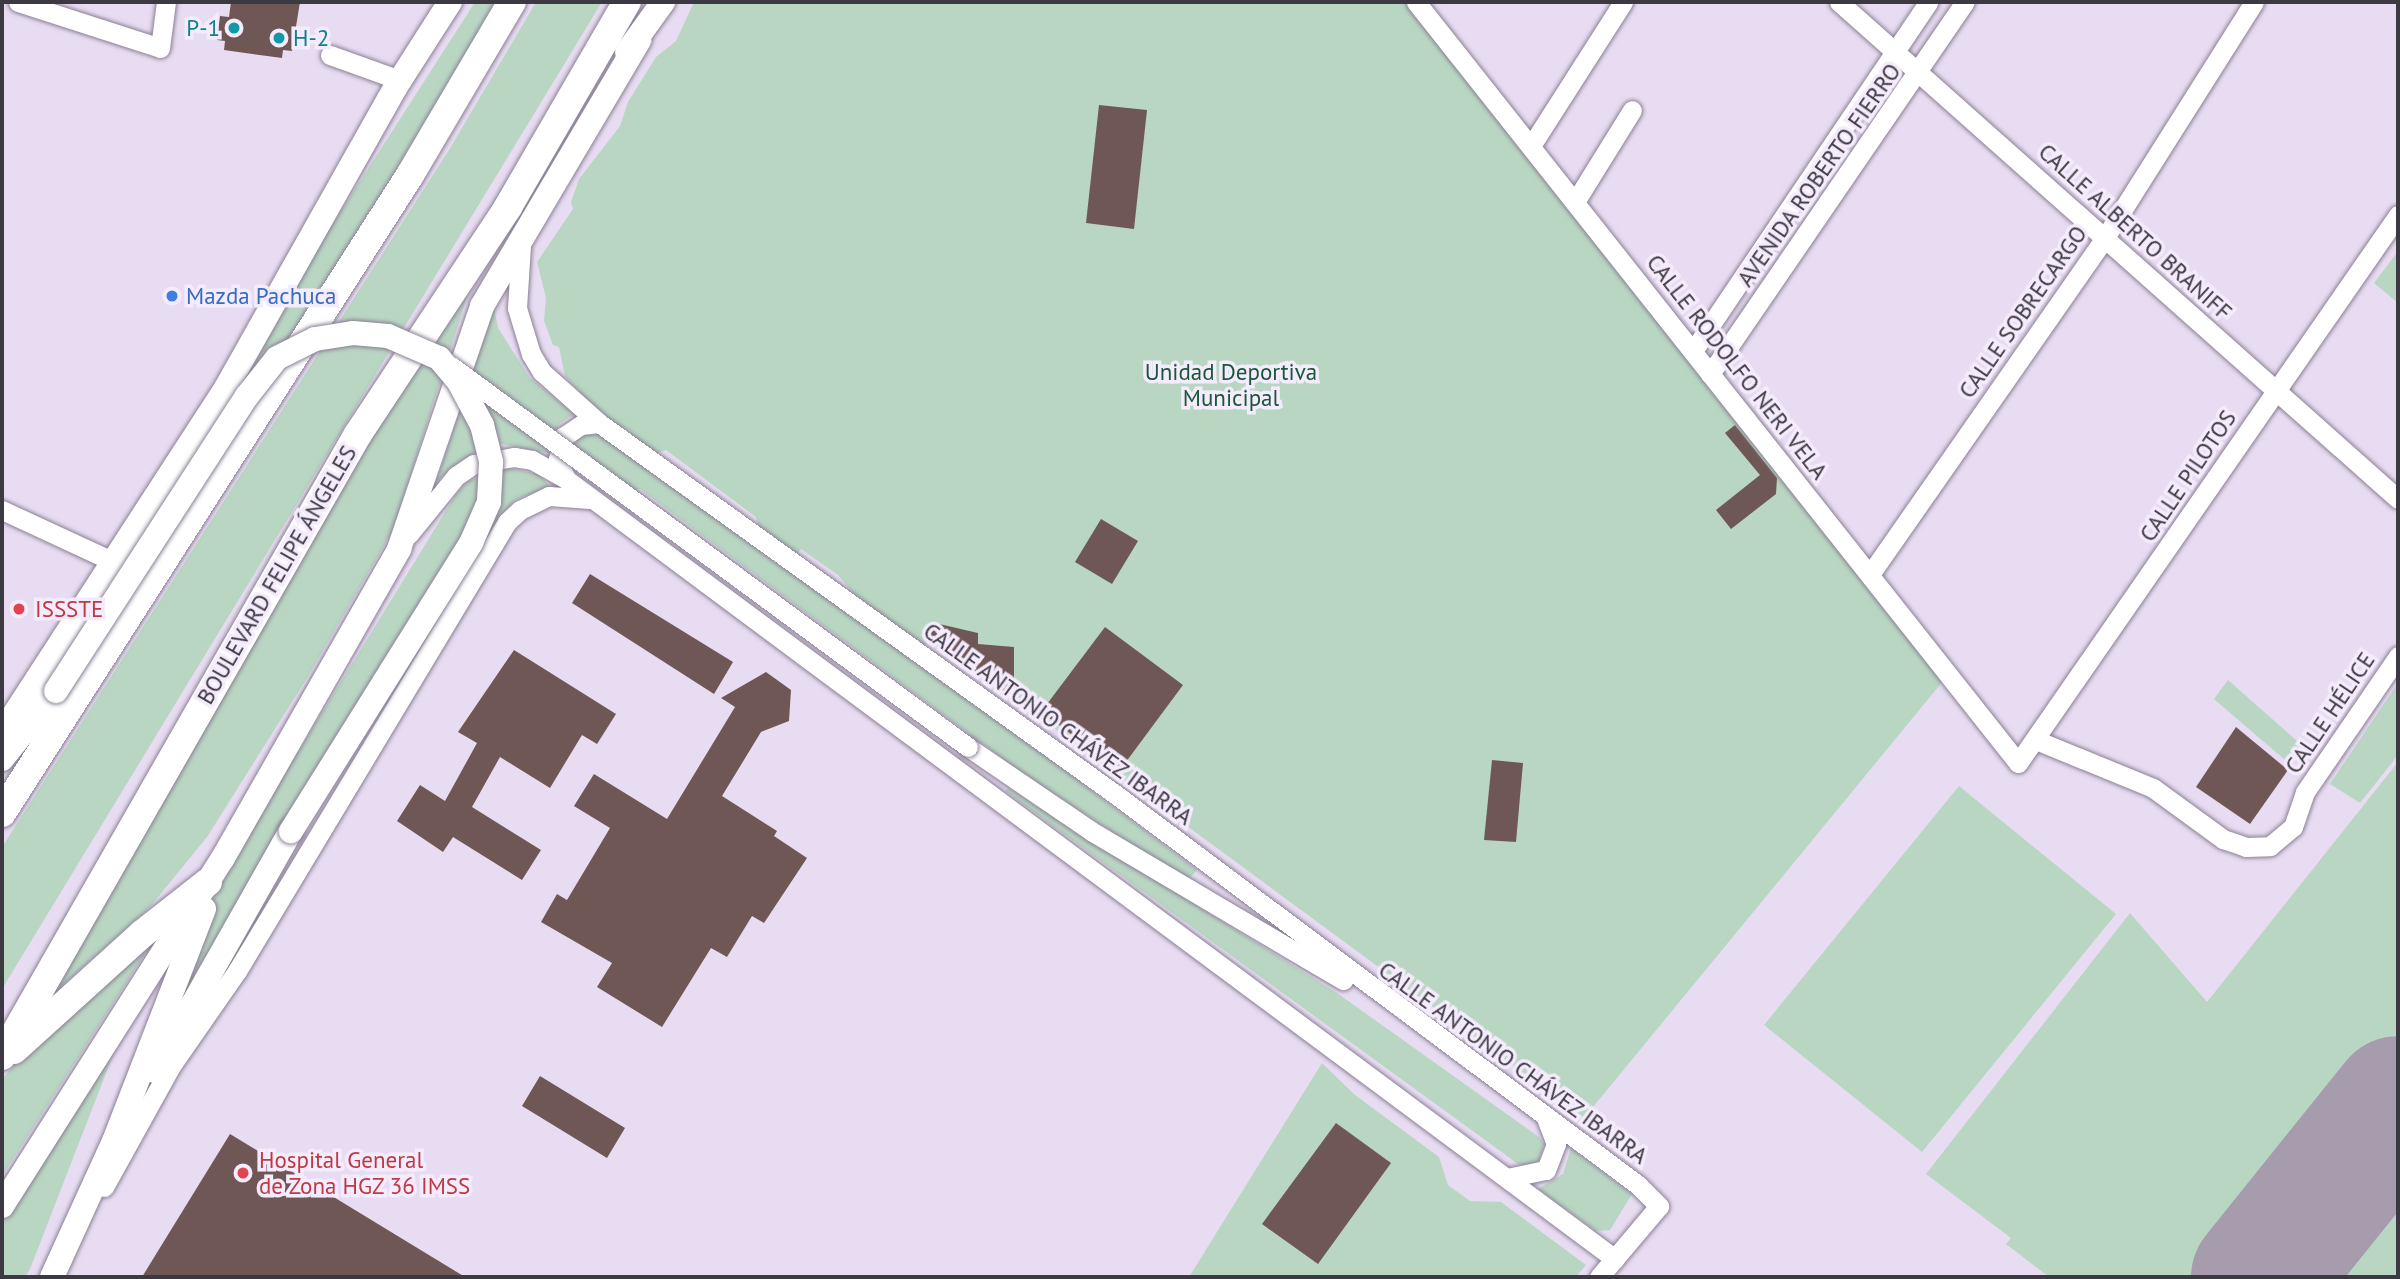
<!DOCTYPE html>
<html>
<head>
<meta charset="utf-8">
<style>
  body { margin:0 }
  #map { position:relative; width:2400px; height:1279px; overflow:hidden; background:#e8dcf2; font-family:"PT Sans",sans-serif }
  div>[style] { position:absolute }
  .green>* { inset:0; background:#b9d6c3 }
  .runway>* { height:135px; margin:-67.5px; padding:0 67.5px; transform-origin:67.5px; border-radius:67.5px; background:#a69cae }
  .building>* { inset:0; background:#6f5755 }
  .roads { filter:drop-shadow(0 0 2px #8a8094) drop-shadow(0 0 2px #8a8094) }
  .minor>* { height:19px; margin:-9.5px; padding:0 9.5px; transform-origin:9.5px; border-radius:9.5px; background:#fff }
  .major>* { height:24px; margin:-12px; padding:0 12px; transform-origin:12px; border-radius:12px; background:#fff }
  .highway>* { height:28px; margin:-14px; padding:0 14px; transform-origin:14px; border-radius:14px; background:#fff }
  .bridges { filter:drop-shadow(0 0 2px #8a8094) drop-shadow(0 0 2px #8a8094) }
  .minor-bridge>* { height:19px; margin:-9.5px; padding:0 9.5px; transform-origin:9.5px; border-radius:9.5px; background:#fff }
  .major-bridge>* { height:24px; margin:-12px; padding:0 12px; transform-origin:12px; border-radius:12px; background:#fff }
  .dots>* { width:19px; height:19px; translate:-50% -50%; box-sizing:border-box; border:4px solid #f4ebfc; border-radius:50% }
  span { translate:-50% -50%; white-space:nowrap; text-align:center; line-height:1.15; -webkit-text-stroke:7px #f4ebfc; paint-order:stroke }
  .culture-label { font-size:23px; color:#0d838f }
  .right { translate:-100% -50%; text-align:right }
  .left { translate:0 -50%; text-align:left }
  .street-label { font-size:23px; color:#3d3942 }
  .shop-label { font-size:23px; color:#366cbe }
  .park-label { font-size:23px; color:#185737 }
  .health-label { font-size:23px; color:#be3a42 }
  .frame { position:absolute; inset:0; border:4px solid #3d3942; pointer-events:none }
</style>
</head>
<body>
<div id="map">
  <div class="green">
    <i style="clip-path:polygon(475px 2px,500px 2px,382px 201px,255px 392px,232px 381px)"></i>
    <i style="clip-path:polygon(536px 2px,602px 2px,2px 989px,2px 847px,449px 150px)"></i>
    <i style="clip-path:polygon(694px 2px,1416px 2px,1948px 675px,1584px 1118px,1010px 696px,935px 643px,922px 645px,864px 606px,838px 575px,801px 549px,797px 554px,761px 536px,756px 517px,666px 450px,658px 453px,636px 443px,630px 431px,602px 417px,565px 376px,559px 347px,553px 345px,544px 321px,546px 298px,537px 262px,573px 209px,571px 202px,579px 179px,620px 126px,628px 102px,656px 57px,676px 41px)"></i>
    <i style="clip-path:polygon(2398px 251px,2398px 303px,2374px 283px)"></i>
    <i style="clip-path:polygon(459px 292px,467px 297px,393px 530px,307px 678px,207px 837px,149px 908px,28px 1016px)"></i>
    <i style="clip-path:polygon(494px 308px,498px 328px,530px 378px,574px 414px,559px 424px,548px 453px,497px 443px,463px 459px,436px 482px)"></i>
    <i style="clip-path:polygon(597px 432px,1066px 771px,1197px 870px,1187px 881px,1018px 770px,640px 489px,617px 492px,574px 445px,582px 434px)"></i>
    <i style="clip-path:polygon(501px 467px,539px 474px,550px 487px,516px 499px,503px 513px,404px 673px,233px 914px,163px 1025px,225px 871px,455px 496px,467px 482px)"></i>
    <i style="clip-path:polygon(2228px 680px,2306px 749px,2291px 765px,2214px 699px)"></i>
    <i style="clip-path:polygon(2398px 683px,2398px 755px,2360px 803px,2330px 784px)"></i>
    <i style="clip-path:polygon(2398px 762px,2398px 1033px,2200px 1277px,2049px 1277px,2006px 1244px,2011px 1238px,1926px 1174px,2130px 913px,2207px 1002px)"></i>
    <i style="clip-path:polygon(1959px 786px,2116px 914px,1922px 1152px,1764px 1025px)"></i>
    <i style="clip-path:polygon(1008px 788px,1337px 993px,1539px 1137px,1544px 1144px,1540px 1160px,1527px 1166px,1518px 1164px,1005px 791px)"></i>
    <i style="clip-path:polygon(155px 938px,2px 1176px,2px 1079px,49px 1026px)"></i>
    <i style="clip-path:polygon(131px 1009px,30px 1269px,25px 1277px,2px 1277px,2px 1213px)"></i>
    <i style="clip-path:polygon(1322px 1063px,1355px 1095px,1439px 1157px,1448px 1185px,1470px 1201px,1501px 1202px,1586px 1265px,1576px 1277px,1189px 1277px)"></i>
    <i style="clip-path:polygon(1571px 1148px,1632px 1194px,1610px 1230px,1596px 1231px,1538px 1189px,1563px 1174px)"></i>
    <i style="clip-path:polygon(2398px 1169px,2398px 1277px,2311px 1277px)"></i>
  </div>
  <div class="runway">
    <i style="left:2258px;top:1277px;width:223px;rotate:-51.2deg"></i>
  </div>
  <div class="building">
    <i style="clip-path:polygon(231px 2px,300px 2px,292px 51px,283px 50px,282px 58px,224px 50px,225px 41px,217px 40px,220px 16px,229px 17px)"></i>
    <i style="clip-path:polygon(1099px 105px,1147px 110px,1134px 229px,1086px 223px)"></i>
    <i style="clip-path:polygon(1735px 425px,1777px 478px,1776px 494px,1731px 529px,1716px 510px,1760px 475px,1725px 433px)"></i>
    <i style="clip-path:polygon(1101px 519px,1138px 541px,1112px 584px,1075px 562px)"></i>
    <i style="clip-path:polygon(590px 574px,733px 662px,714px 694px,572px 603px)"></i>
    <i style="clip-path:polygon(935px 623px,978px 633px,978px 644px,1014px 647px,1014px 680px,1018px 683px,1010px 696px,926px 637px)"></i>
    <i style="clip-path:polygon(1105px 627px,1183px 685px,1120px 770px,1041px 712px)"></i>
    <i style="clip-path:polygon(514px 650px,616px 714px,597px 744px,582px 735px,550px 788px,500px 757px,472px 807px,541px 850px,522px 880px,453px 837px,443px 852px,397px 821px,420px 785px,445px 801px,477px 743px,458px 732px)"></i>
    <i style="clip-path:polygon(766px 672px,791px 690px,789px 721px,761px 732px,722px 796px,777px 831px,774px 836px,807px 858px,764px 923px,752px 916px,727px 957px,711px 948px,662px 1027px,597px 987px,612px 963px,541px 922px,557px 894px,567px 900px,610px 828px,574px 806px,594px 774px,667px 819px,735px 707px,721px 698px)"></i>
    <i style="clip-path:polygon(2236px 727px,2288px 770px,2250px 824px,2196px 787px)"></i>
    <i style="clip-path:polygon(1492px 760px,1523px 763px,1516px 842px,1484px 840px)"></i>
    <i style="clip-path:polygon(540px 1076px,625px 1128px,607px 1158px,522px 1106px)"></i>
    <i style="clip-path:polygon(1336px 1123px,1391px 1163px,1318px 1264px,1262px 1224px)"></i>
    <i style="clip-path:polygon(230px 1134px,465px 1277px,142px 1277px)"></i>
  </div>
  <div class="roads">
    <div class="minor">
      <i style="left:18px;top:2px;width:149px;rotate:17.9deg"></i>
      <i style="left:160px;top:48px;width:46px;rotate:-82.6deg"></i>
      <i style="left:1416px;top:2px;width:970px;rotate:51.65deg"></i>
      <i style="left:2018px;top:763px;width:667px;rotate:-55.26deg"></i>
      <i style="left:1839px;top:2px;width:748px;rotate:41.64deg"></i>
      <i style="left:330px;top:55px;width:71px;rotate:19.7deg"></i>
      <i style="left:397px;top:79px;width:9px;rotate:103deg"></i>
      <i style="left:1531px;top:146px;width:171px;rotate:-57.4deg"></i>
      <i style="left:1575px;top:202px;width:108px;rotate:-58.2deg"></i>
      <i style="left:521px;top:246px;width:62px;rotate:93.7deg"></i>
      <i style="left:517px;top:308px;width:48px;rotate:73.1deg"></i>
      <i style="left:531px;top:354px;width:21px;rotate:59deg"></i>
      <i style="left:542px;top:372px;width:76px;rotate:41.8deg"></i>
      <i style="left:599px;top:423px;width:641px;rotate:35.72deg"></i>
      <i style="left:1119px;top:797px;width:648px;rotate:36.78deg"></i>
      <i style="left:1638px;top:1185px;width:30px;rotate:45deg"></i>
      <i style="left:1659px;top:1206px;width:93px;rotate:130.2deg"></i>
      <i style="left:1693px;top:351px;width:421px;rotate:-56deg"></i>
      <i style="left:1710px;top:374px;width:451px;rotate:-55.6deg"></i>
      <i style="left:566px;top:479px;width:21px;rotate:-113deg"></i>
      <i style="left:558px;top:460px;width:24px;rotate:-78deg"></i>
      <i style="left:563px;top:437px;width:22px;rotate:-34deg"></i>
      <i style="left:581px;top:425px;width:18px;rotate:-6deg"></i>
      <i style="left:2px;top:510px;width:121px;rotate:24.9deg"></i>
      <i style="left:409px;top:534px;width:75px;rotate:-51deg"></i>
      <i style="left:456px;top:476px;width:22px;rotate:-34deg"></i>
      <i style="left:474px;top:464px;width:41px;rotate:-9.9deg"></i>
      <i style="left:514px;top:457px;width:18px;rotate:9deg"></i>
      <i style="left:532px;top:460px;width:39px;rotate:29deg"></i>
      <i style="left:566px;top:479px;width:1307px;rotate:36.63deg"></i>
      <i style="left:1871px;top:573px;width:411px;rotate:-55.1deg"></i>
      <i style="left:2106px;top:236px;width:277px;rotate:-57.7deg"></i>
      <i style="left:2036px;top:740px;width:126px;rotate:22.3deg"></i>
      <i style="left:2153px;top:788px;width:87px;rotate:36.1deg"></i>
      <i style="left:2223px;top:839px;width:24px;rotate:19deg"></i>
      <i style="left:2246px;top:847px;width:24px;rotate:-2deg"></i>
      <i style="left:2270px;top:846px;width:30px;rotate:-40deg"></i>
      <i style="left:2293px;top:827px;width:37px;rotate:-71deg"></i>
      <i style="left:2305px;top:792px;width:165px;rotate:-55.6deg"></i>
      <i style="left:968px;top:747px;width:149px;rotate:34.3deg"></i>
      <i style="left:1091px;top:831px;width:293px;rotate:30.6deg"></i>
      <i style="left:1507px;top:1178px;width:40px;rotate:-12deg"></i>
      <i style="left:1546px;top:1170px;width:28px;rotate:-69deg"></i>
      <i style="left:1556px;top:1144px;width:26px;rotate:-111deg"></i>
      <i style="left:104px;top:1187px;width:138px;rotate:-61deg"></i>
      <i style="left:171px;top:1066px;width:116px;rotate:-55.2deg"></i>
      <i style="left:237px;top:971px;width:524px;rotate:-58.98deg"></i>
      <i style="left:507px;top:522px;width:18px;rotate:-43deg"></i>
      <i style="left:520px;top:510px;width:32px;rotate:-26deg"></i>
      <i style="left:549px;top:496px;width:41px;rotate:4.2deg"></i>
    </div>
    <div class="major">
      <i style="left:627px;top:52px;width:62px;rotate:-54.2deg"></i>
      <i style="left:2px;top:733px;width:411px;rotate:-57deg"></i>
      <i style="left:226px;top:388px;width:344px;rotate:-60.6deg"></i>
      <i style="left:395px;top:88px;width:102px;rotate:-57.4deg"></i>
      <i style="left:2px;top:759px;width:87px;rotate:-51.5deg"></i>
      <i style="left:155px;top:1071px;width:276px;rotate:-60.5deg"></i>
      <i style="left:2px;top:1206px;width:412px;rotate:-57.6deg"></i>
      <i style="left:223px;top:858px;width:356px;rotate:-60.3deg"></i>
      <i style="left:399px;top:549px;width:257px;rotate:-71.1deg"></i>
      <i style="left:482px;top:306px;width:309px;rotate:-59.4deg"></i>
      <i style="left:52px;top:1277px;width:149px;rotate:-65.5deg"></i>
      <i style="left:114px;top:1141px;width:249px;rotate:-68.8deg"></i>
    </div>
    <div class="highway">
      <i style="left:2px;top:813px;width:757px;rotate:-57.4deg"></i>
      <i style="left:410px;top:175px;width:201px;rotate:-59.5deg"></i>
      <i style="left:14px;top:1050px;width:173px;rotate:-42.2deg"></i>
      <i style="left:142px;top:934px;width:84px;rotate:-38.2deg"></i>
      <i style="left:2px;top:1056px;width:717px;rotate:-60.22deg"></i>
      <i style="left:358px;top:434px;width:272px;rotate:-56.5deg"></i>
      <i style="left:508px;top:207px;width:237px;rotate:-59.9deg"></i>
    </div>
  </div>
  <div class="bridges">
    <div class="minor-bridge">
      <i style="left:451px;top:366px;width:642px;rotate:36.39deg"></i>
    </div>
    <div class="major-bridge">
      <i style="left:56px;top:691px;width:351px;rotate:-57.1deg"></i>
      <i style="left:247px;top:396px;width:48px;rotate:-51.7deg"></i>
      <i style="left:277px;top:358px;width:42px;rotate:-26.6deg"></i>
      <i style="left:315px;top:339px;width:38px;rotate:-9deg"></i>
      <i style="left:353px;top:333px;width:35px;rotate:5deg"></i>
      <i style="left:388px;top:336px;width:56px;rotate:23.3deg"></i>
      <i style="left:439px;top:358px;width:31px;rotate:50deg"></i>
      <i style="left:459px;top:382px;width:49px;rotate:61.9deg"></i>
      <i style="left:482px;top:425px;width:38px;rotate:76deg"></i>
      <i style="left:491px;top:462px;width:40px;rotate:92.9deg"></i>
      <i style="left:489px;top:502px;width:45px;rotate:113.7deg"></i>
      <i style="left:471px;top:543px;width:340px;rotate:122deg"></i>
    </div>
  </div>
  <div class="dots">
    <i style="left:234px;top:28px;background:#0f9aa8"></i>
    <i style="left:279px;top:38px;background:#0f9aa8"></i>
    <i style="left:172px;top:296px;background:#3f7fe0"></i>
    <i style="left:19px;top:609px;background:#e0444e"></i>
    <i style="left:243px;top:1173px;background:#e0444e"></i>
  </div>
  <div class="culture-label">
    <span class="right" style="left:220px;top:28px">P-1</span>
    <span class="left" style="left:293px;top:38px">H-2</span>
  </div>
  <div class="street-label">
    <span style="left:1819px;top:175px;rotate:-55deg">AVENIDA ROBERTO FIERRO</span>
    <span style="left:2135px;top:232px;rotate:42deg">CALLE ALBERTO BRANIFF</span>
    <span style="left:2023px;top:312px;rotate:-55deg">CALLE SOBRECARGO</span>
    <span style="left:1737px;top:367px;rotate:52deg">CALLE RODOLFO NERI VELA</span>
    <span style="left:2188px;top:476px;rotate:-56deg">CALLE PILOTOS</span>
    <span style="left:277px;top:575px;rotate:-60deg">BOULEVARD FELIPE ÁNGELES</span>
    <span style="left:2330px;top:713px;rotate:-56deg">CALLE HÉLICE</span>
    <span style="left:1058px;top:724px;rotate:36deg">CALLE ANTONIO CHÁVEZ IBARRA</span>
    <span style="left:1513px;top:1063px;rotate:36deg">CALLE ANTONIO CHÁVEZ IBARRA</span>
  </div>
  <div class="shop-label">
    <span class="left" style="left:186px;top:296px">Mazda Pachuca</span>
  </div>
  <div class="park-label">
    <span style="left:1231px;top:385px">Unidad Deportiva<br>Municipal</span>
  </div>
  <div class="health-label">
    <span class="left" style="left:35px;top:609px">ISSSTE</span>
    <span class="left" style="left:259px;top:1173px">Hospital General<br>de Zona HGZ 36 IMSS</span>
  </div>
  <div class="frame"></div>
</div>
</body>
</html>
